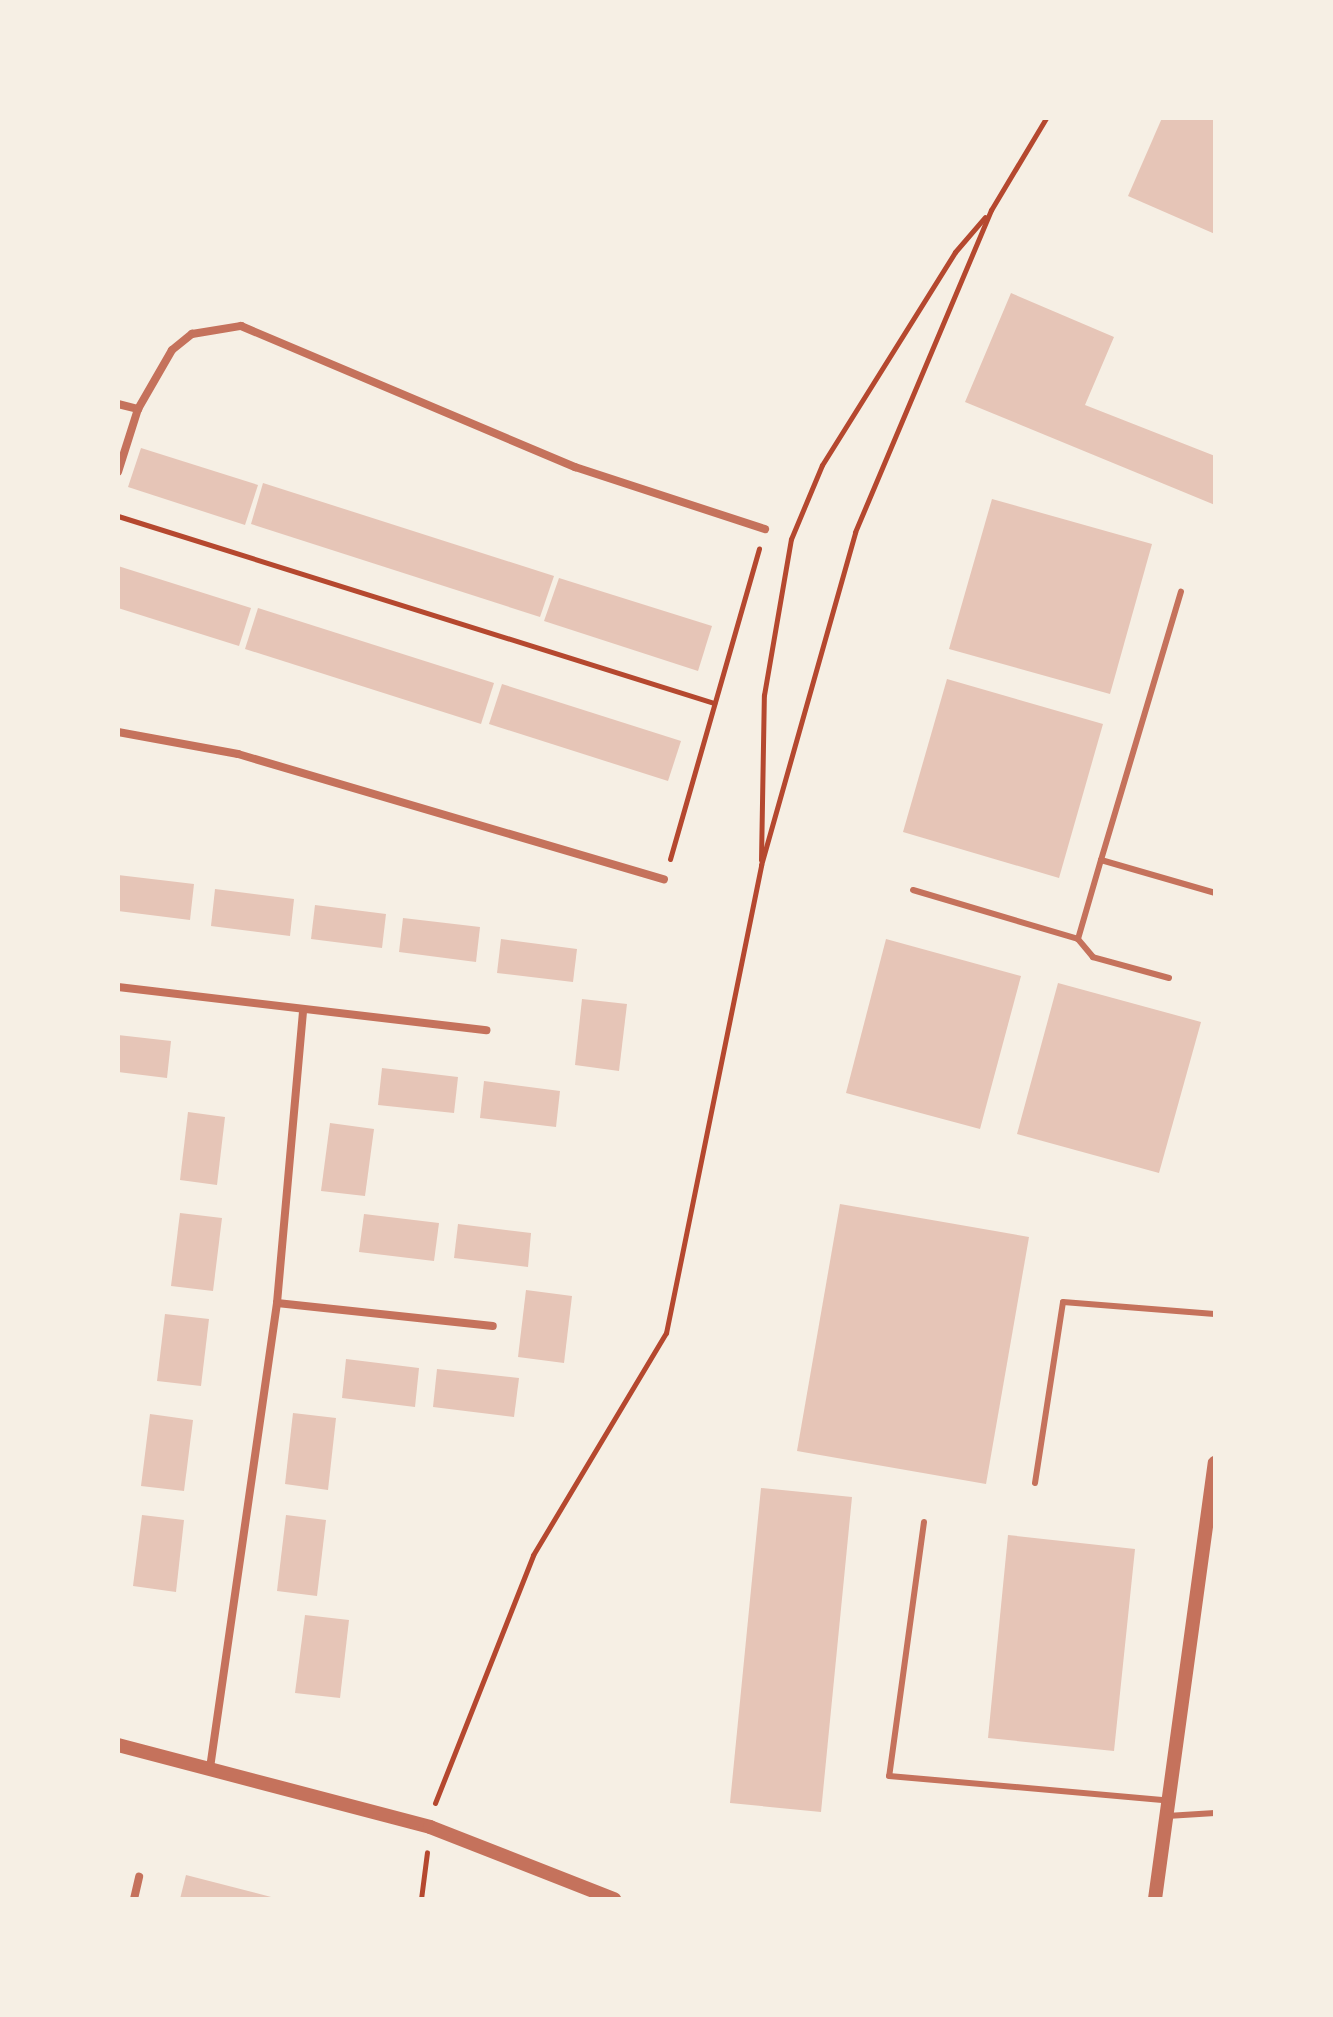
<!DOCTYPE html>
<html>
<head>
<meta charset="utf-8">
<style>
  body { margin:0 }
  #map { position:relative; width:1333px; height:2017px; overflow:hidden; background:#f6efe4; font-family:"Archivo Narrow",sans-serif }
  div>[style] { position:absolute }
  .building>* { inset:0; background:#e6c5b7 }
  .path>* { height:5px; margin:-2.5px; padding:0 2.5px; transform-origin:2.5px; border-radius:2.5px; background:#b5482f }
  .service>* { height:6px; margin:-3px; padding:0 3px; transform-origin:3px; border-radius:3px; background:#c5725c }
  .minor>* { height:8px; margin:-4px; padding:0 4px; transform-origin:4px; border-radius:4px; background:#c5725c }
  .tertiary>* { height:14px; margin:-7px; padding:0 7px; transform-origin:7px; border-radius:7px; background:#c5725c }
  span { translate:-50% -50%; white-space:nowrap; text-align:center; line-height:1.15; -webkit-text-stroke:7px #f6efe4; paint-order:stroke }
  .frame { position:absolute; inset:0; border:120px solid #f6efe4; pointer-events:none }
</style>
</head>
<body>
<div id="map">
  <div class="building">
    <i style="clip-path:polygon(1162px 118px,1215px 118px,1215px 234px,1128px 196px)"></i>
    <i style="clip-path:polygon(1011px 293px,1114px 337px,1085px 405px,1215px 456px,1215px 505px,965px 402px)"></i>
    <i style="clip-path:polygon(141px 448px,258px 485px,245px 525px,128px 487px)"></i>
    <i style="clip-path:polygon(263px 483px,554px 576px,540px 617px,251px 524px)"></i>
    <i style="clip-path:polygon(992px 499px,1152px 544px,1110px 694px,949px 649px)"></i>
    <i style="clip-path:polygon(118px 566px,251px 608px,239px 646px,118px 608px)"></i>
    <i style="clip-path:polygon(559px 578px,712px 626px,698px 671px,544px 621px)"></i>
    <i style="clip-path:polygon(258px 608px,494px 683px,481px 724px,245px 649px)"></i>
    <i style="clip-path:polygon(947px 679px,1103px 724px,1059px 878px,903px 832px)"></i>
    <i style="clip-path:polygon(502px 684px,681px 741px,668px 781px,489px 724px)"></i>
    <i style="clip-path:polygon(118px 875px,194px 884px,190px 920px,118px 911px)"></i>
    <i style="clip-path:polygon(215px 889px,294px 899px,290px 936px,211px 926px)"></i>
    <i style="clip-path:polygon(315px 905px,386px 914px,382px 948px,311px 939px)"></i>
    <i style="clip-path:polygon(403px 918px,480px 927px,476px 962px,399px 952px)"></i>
    <i style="clip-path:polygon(501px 939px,577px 949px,573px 982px,497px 973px)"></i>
    <i style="clip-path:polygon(886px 939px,1021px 976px,980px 1129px,846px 1093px)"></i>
    <i style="clip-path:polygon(1058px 983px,1201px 1022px,1159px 1173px,1017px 1134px)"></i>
    <i style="clip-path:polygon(582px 999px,627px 1004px,619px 1071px,575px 1065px)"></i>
    <i style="clip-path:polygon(118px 1035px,171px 1041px,167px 1078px,118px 1072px)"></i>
    <i style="clip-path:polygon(382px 1068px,458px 1077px,454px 1113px,378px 1105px)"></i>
    <i style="clip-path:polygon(484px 1081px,560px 1091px,556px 1127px,480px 1118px)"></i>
    <i style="clip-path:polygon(188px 1112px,225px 1117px,217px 1185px,180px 1180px)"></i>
    <i style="clip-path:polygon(330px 1123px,374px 1129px,365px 1196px,321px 1191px)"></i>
    <i style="clip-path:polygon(840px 1204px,1029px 1237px,986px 1484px,797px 1451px)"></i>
    <i style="clip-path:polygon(180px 1213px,222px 1218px,213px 1291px,171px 1286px)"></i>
    <i style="clip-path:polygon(364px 1214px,439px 1223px,434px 1261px,359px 1252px)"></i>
    <i style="clip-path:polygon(458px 1224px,531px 1233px,528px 1267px,454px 1258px)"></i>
    <i style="clip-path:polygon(526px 1290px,572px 1296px,564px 1363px,518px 1357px)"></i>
    <i style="clip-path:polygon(165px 1314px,209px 1319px,201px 1386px,157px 1381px)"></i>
    <i style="clip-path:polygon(346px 1359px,419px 1368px,415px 1407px,342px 1398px)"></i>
    <i style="clip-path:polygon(437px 1369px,519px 1378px,514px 1417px,433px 1407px)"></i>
    <i style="clip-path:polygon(293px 1413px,336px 1418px,328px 1490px,285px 1484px)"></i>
    <i style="clip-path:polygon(150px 1414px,193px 1420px,184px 1491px,141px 1486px)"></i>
    <i style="clip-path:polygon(761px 1488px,852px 1497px,821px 1812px,730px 1803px)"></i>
    <i style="clip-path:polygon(142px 1515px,184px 1520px,176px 1592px,133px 1586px)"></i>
    <i style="clip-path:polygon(286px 1515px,326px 1520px,317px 1596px,277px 1591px)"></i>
    <i style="clip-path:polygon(1008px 1535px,1135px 1549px,1114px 1751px,988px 1738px)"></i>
    <i style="clip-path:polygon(305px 1615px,349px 1620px,340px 1698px,295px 1693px)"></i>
    <i style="clip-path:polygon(186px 1875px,275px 1898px,275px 1899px,180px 1899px)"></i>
  </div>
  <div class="path">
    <i style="left:118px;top:516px;width:625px;rotate:17.42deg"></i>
    <i style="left:670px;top:859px;width:323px;rotate:-74deg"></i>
    <i style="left:761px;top:860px;width:165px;rotate:-89deg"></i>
    <i style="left:764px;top:695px;width:158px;rotate:-80.2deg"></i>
    <i style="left:791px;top:539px;width:80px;rotate:-67.3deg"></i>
    <i style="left:822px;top:465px;width:251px;rotate:-58deg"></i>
    <i style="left:955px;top:252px;width:46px;rotate:-49.4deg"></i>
    <i style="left:435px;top:1803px;width:267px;rotate:-68.4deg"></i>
    <i style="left:533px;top:1555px;width:259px;rotate:-59.1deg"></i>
    <i style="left:666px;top:1333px;width:478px;rotate:-78.5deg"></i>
    <i style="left:761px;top:865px;width:346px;rotate:-74.2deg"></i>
    <i style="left:855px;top:532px;width:350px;rotate:-67.1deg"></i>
    <i style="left:991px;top:210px;width:107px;rotate:-59.1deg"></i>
    <i style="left:421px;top:1899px;width:47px;rotate:-82.7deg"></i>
  </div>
  <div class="service">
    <i style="left:1101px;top:860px;width:280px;rotate:-73.4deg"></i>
    <i style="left:913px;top:890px;width:172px;rotate:16.5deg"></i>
    <i style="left:1169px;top:978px;width:79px;rotate:-164.6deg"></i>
    <i style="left:1093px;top:957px;width:23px;rotate:-130deg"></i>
    <i style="left:1078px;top:939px;width:82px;rotate:-73.8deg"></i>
    <i style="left:1101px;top:860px;width:119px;rotate:16.1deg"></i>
    <i style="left:1035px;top:1483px;width:183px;rotate:-81.2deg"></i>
    <i style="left:1063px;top:1302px;width:152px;rotate:4.5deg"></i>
    <i style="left:924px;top:1522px;width:256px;rotate:97.8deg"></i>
    <i style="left:889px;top:1776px;width:277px;rotate:5deg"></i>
    <i style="left:1167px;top:1816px;width:48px;rotate:-3.6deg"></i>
  </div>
  <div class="minor">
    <i style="left:118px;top:404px;width:21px;rotate:14deg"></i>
    <i style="left:118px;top:472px;width:66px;rotate:-72.4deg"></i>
    <i style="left:138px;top:409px;width:68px;rotate:-60deg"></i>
    <i style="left:172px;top:350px;width:26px;rotate:-39deg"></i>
    <i style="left:192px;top:334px;width:50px;rotate:-9.3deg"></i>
    <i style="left:241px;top:326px;width:363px;rotate:22.9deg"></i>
    <i style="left:575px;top:467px;width:200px;rotate:18.1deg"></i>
    <i style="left:118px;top:732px;width:122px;rotate:10.4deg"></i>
    <i style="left:238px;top:754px;width:444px;rotate:16.4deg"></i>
    <i style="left:118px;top:987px;width:371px;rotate:6.7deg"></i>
    <i style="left:277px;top:1303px;width:217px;rotate:6.1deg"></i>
    <i style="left:210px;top:1768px;width:470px;rotate:-81.8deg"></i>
    <i style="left:277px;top:1303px;width:293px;rotate:-84.9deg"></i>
    <i style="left:134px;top:1899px;width:23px;rotate:-77deg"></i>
  </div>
  <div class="tertiary">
    <i style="left:118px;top:1745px;width:323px;rotate:14.7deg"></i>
    <i style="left:430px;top:1827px;width:198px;rotate:21.4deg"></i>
    <i style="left:1155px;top:1899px;width:440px;rotate:-82.2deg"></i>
  </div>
  <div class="frame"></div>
</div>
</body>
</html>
